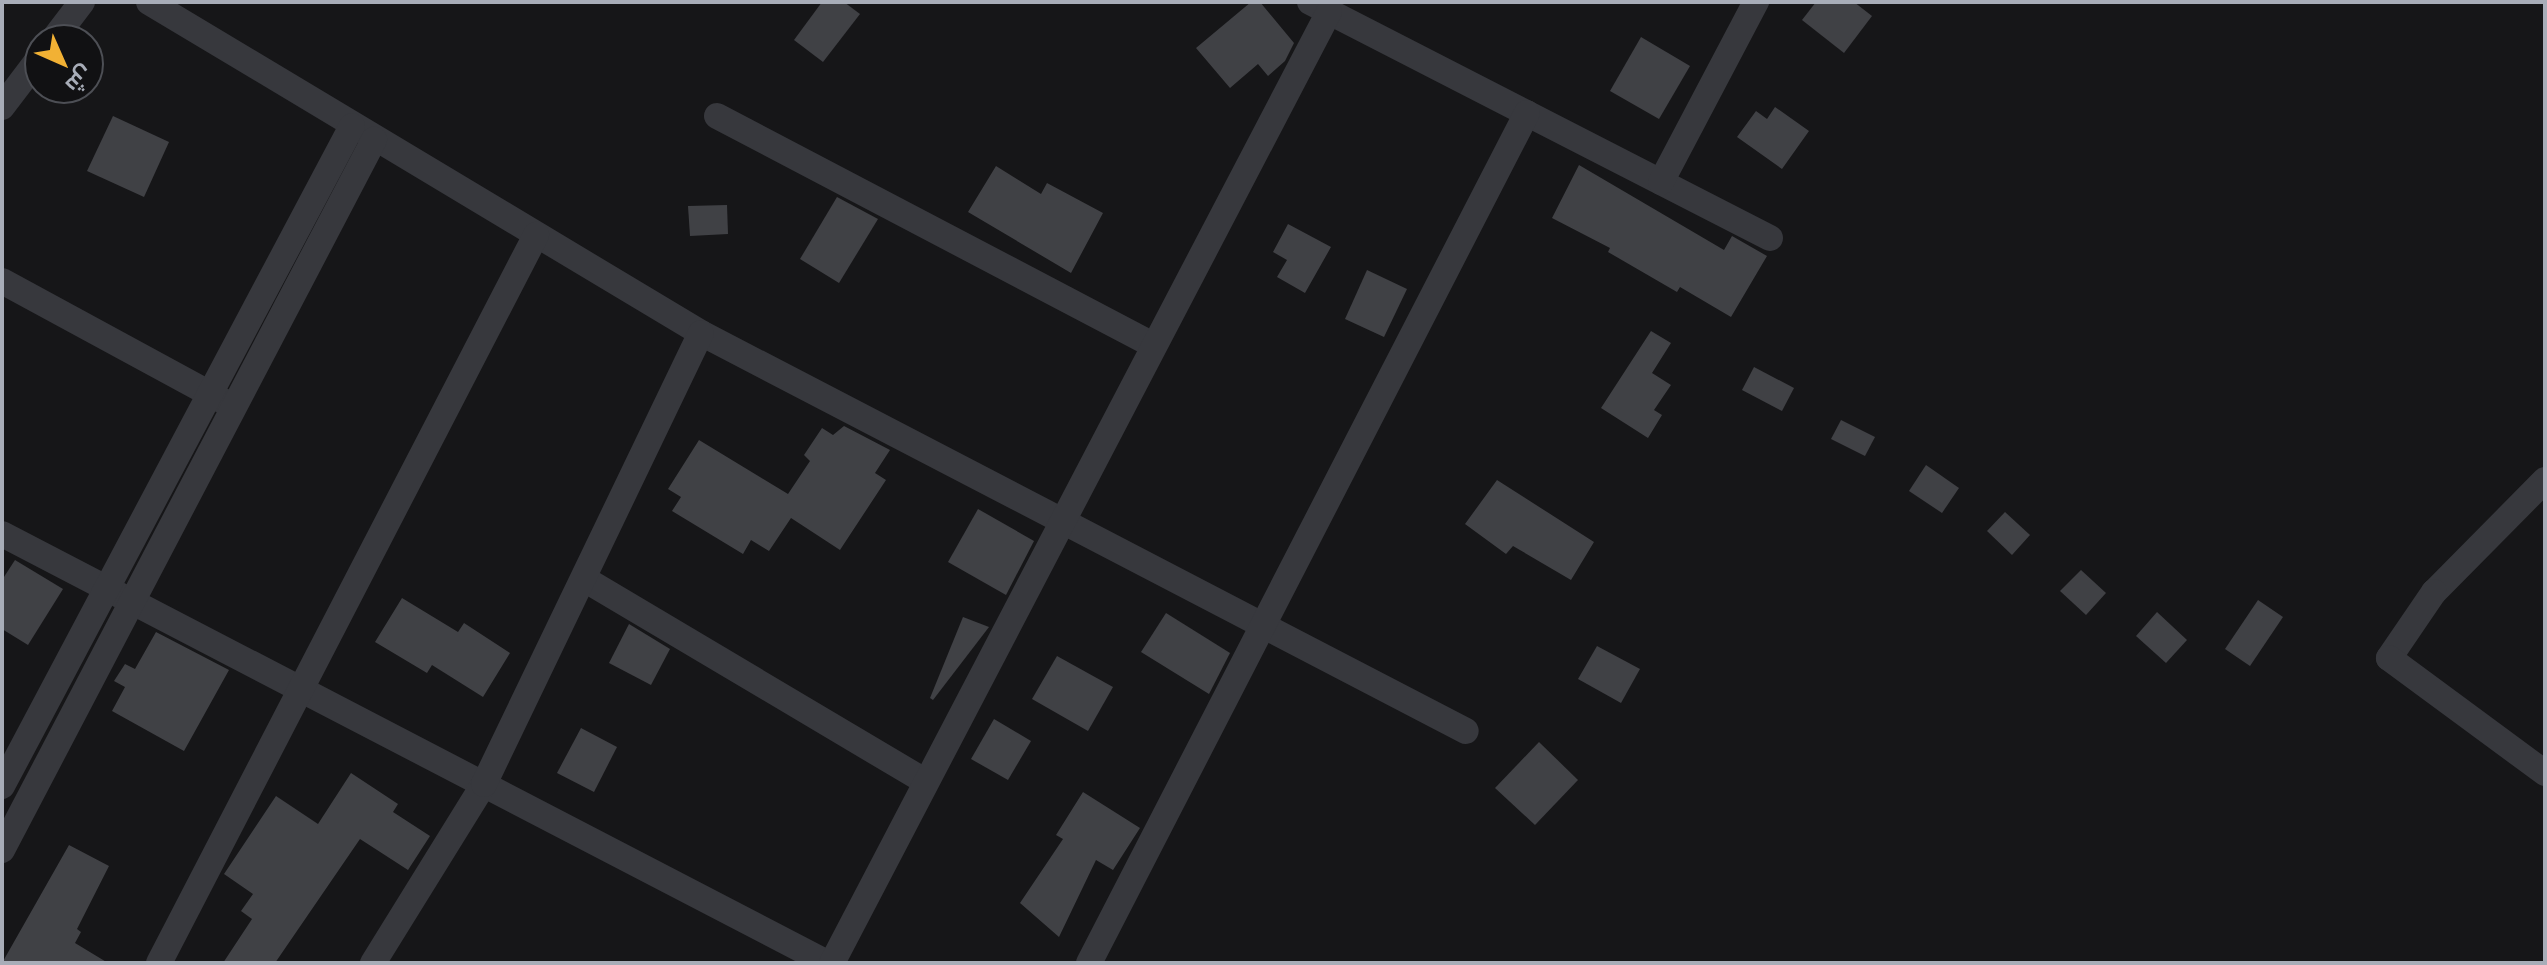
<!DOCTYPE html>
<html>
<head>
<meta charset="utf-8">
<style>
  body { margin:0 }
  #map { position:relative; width:2547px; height:965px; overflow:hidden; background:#161618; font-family:"Asap Condensed",Cairo,sans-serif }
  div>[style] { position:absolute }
  .building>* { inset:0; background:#404145 }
  .street>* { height:26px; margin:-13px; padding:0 13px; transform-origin:13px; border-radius:13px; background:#37383d }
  span { translate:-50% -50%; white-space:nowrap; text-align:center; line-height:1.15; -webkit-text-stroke:7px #111113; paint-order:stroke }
  .frame { position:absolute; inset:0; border:4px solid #a8adb8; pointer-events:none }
  .north { position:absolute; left:24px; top:24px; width:80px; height:80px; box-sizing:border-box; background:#111113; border:2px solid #4d4f55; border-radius:50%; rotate:135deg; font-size:22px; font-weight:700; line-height:32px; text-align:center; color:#a8adb8 }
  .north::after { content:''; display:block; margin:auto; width:28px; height:36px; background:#f2b134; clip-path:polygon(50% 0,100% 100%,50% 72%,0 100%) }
</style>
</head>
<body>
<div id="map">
  <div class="building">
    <i style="clip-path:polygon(822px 2px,844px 2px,860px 14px,823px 62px,794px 40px)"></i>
    <i style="clip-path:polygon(1251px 2px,1260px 2px,1294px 43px,1285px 61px,1268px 76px,1258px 64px,1230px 88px,1196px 48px)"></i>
    <i style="clip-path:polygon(1816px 2px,1854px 2px,1872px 16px,1844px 53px,1802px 20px)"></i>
    <i style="clip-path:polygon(1641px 37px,1690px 66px,1659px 119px,1610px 91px)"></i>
    <i style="clip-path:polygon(1775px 107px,1809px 131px,1782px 169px,1737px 137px,1756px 111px,1767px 119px)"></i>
    <i style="clip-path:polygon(113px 116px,169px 142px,144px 197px,87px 171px)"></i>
    <i style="clip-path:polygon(1579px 165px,1724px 250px,1732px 236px,1767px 256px,1731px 317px,1680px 287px,1677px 292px,1608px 252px,1610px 248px,1552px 218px)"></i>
    <i style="clip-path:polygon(996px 166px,1041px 194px,1047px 183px,1103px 213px,1071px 273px,968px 212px)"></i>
    <i style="clip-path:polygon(837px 197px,878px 219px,839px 283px,800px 259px)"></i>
    <i style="clip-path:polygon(727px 205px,728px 234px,690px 236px,688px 206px)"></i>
    <i style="clip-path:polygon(1288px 224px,1331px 247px,1305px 293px,1277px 277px,1287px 260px,1273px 252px)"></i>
    <i style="clip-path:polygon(1367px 270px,1407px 289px,1384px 337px,1345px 319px)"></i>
    <i style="clip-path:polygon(1651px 331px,1671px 343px,1652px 373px,1671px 385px,1654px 410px,1662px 415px,1648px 438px,1601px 408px)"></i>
    <i style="clip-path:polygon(1754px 367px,1794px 388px,1782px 411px,1742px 390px)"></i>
    <i style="clip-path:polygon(1841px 420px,1875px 437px,1865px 456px,1831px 439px)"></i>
    <i style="clip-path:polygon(844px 426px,890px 450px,875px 473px,886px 480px,840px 550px,791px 518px,769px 551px,751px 540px,743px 554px,672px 511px,681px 497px,668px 489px,699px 440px,788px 494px,810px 461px,804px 455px,822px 428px,833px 435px)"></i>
    <i style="clip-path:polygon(1926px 465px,1959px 488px,1942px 513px,1909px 491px)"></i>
    <i style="clip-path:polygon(1497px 480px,1594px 542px,1571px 580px,1513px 546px,1506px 554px,1465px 524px)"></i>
    <i style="clip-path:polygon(978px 509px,1034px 541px,1006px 595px,948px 562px)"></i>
    <i style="clip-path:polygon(2005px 512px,2030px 535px,2012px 555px,1987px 531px)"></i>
    <i style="clip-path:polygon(15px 560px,63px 589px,28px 645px,2px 629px,2px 580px)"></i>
    <i style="clip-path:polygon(2081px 570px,2106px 593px,2086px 615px,2060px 591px)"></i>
    <i style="clip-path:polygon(402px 598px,458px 632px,464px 623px,510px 653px,483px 697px,432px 665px,427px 673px,375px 642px)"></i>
    <i style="clip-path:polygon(2258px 600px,2283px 617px,2250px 666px,2225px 649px)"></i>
    <i style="clip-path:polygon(2157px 612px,2187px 640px,2166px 663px,2136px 636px)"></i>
    <i style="clip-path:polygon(1166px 613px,1230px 653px,1209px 694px,1141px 652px)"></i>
    <i style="clip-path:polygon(963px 617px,989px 627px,933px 700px,930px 698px)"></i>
    <i style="clip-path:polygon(629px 624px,670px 649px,651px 685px,609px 663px)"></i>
    <i style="clip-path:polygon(156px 632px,229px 670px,184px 751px,112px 711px,125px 687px,114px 681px,125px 664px,135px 669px)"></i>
    <i style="clip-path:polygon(1597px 646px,1640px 669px,1621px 703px,1578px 679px)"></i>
    <i style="clip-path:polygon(1057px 656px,1113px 687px,1088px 731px,1032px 699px)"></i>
    <i style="clip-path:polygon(994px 719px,1031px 741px,1008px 780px,971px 759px)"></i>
    <i style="clip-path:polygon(581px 728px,617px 747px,594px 792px,557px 773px)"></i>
    <i style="clip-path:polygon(1539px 742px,1578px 780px,1535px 825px,1495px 788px)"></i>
    <i style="clip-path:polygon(351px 773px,398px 804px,393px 812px,430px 836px,408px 870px,360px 839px,275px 963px,223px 963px,252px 919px,241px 911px,253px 894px,224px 874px,276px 796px,318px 824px)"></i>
    <i style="clip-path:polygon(1083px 792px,1140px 828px,1113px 870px,1096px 860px,1059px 937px,1020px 903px,1063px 839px,1056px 835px)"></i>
    <i style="clip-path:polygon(69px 845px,109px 866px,77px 929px,81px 932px,75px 943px,108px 963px,2px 963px)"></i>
  </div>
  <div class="street">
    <i style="left:149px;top:2px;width:644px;rotate:30.95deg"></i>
    <i style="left:701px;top:333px;width:862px;rotate:27.49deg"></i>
    <i style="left:1310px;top:2px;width:517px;rotate:27.16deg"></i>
    <i style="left:53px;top:40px;width:48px;rotate:-52.7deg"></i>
    <i style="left:2px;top:107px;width:63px;rotate:-52.8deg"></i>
    <i style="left:717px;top:116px;width:493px;rotate:27.7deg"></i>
    <i style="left:1661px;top:182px;width:204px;rotate:-62.2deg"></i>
    <i style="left:2px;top:281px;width:256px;rotate:28.5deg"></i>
    <i style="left:2545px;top:480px;width:158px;rotate:134.7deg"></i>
    <i style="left:2434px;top:592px;width:80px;rotate:124.3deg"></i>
    <i style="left:2389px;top:658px;width:194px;rotate:36.4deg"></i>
    <i style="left:2px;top:534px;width:930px;rotate:27.47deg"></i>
    <i style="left:586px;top:580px;width:395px;rotate:30.7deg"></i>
    <i style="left:2px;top:786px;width:747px;rotate:-62.06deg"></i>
    <i style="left:2px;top:850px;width:802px;rotate:-62.35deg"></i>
    <i style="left:159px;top:963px;width:820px;rotate:-62.62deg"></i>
    <i style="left:373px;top:963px;width:211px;rotate:-58.2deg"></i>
    <i style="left:484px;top:784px;width:500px;rotate:-64.31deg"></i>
    <i style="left:832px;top:963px;width:1073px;rotate:-62.41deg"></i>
    <i style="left:1089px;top:963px;width:956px;rotate:-62.74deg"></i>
  </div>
  <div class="frame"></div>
  <div class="north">ش</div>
</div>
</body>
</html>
